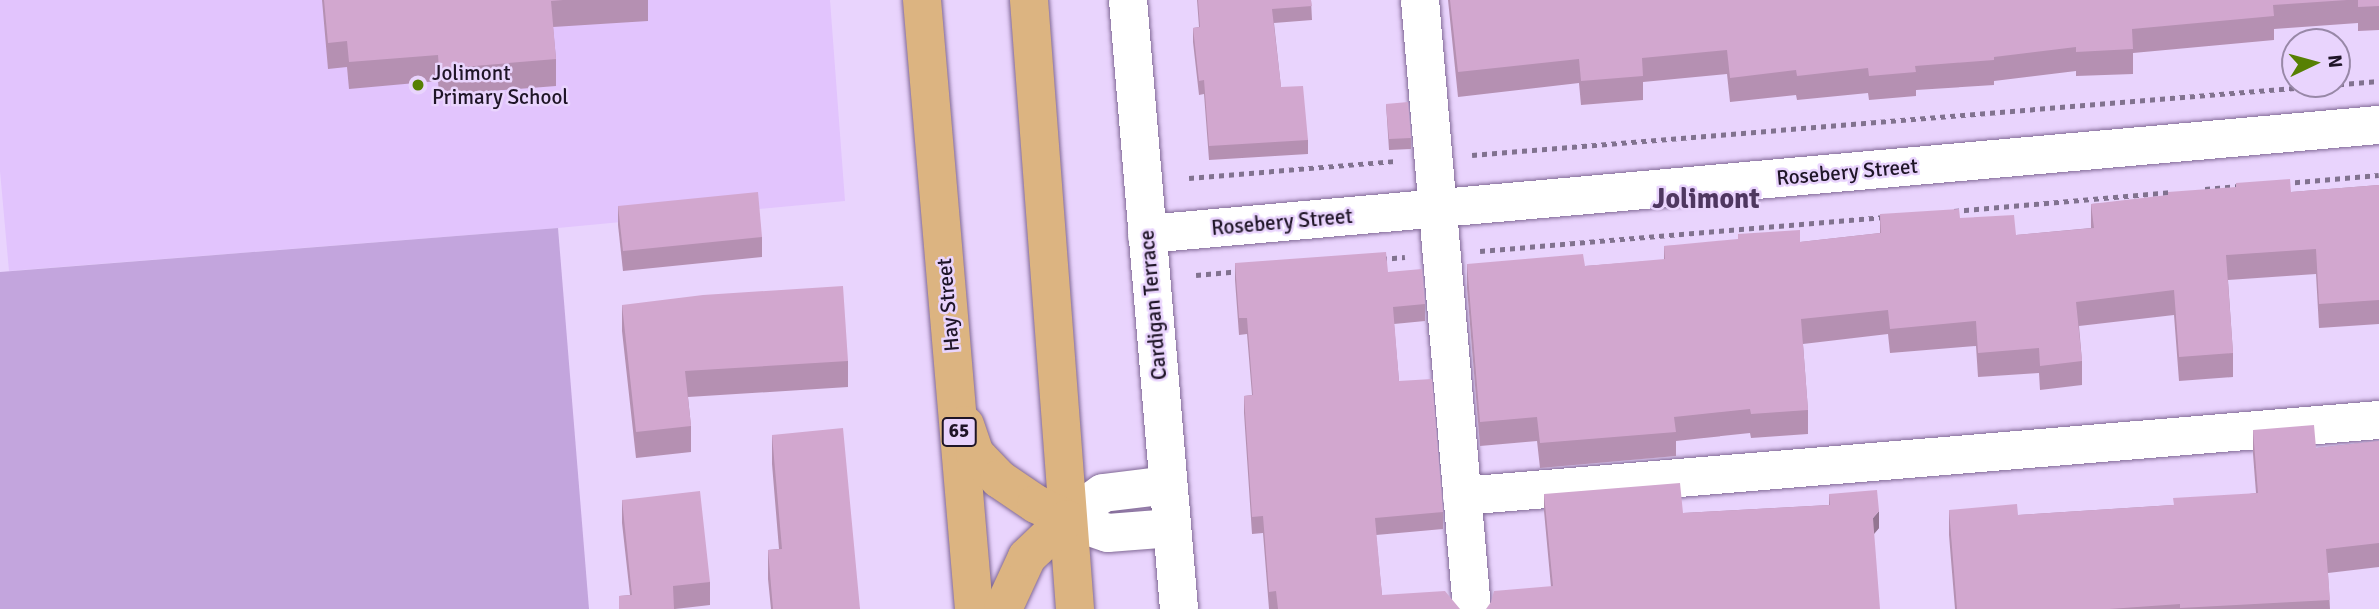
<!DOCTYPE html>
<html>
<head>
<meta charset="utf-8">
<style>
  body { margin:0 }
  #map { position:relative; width:2379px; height:609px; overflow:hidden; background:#e9d4fd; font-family:Signika,sans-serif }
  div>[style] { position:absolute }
  .built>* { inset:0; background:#e2c4fd }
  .green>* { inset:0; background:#c3a5dd }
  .path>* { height:4.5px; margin-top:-2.25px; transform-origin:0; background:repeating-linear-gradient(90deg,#81728f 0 5px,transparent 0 10px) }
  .roads { filter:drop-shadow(0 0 2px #806895) drop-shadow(0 0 2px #806895) }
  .minor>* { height:38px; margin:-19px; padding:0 19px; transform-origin:19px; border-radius:19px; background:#fff }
  .major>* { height:38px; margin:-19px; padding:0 19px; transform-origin:19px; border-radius:19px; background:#dcb481 }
  .wall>* { inset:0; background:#b590b2 }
  .shaded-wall>* { inset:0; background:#937591 }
  .building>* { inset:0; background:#d2a7cf }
  .dots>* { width:19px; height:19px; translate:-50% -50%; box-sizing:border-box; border:4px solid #e9d4fd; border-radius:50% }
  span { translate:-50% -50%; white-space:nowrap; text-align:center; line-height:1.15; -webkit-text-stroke:5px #e9d4fd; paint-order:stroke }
  .shield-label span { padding:2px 5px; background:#e9d4fd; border:2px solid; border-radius:5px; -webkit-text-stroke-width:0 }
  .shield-label { font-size:19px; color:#1f1527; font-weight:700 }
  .poi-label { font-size:21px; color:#1f1527 }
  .left { translate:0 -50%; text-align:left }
  .street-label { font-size:21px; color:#1f1527 }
  .district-label { font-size:28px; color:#4e3760; font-weight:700 }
  .north { position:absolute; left:2281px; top:28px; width:70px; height:70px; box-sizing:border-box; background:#e9d4fd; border:2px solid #9888a7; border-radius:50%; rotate:85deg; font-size:19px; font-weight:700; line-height:28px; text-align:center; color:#1f1527 }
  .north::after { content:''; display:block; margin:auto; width:24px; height:32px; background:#578003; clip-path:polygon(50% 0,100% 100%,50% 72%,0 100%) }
</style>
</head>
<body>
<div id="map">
  <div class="built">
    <i style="clip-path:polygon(0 0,830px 0,845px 201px,558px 228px,9px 271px,0 171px)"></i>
  </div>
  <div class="green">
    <i style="clip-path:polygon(558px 228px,589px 609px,0 609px,0 272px)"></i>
  </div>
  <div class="path">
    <i style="left:1472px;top:155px;width:910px;rotate:-4.66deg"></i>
    <i style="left:1189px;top:178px;width:206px;rotate:-4.7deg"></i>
    <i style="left:2285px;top:183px;width:94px;rotate:-4.9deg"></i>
    <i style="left:2205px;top:189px;width:37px;rotate:-5deg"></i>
    <i style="left:1954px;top:211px;width:219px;rotate:-5deg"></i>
    <i style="left:1480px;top:251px;width:403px;rotate:-4.8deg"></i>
    <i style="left:1382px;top:259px;width:23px;rotate:-5deg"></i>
    <i style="left:1196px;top:275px;width:45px;rotate:-5.1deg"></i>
  </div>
  <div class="roads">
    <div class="minor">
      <i style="left:1128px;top:0;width:611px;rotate:85.21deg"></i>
      <i style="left:1420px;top:0;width:611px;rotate:85.12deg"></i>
      <i style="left:1147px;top:234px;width:1237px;rotate:-5.06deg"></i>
      <i style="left:1462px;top:496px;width:920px;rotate:-4.74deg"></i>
      <i style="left:1067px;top:519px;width:44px;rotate:-35.8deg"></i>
      <i style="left:1103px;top:493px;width:65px;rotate:-7deg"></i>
      <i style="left:1067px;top:519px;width:43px;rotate:18.9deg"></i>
      <i style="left:1108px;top:533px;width:64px;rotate:-4.5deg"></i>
    </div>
    <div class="major">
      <i style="left:922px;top:0;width:611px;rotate:85.12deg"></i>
      <i style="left:1029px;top:0;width:611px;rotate:85.68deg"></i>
      <i style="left:965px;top:425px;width:31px;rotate:71deg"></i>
      <i style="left:975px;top:454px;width:35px;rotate:46deg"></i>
      <i style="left:999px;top:479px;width:45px;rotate:34deg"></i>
      <i style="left:1036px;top:504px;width:34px;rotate:26deg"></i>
      <i style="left:1003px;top:609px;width:57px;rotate:-65.2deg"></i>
      <i style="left:1027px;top:557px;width:55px;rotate:-43.5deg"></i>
    </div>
  </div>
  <div class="wall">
    <i style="clip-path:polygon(322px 0,648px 0,648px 21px,553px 27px,556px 59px,556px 86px,439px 95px,438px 81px,349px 89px,347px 67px,328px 69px)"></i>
    <i style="clip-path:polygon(1197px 0,1311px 0,1312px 20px,1274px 23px,1281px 87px,1308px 140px,1308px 154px,1209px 160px,1204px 94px,1199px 95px,1193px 42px,1193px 28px,1199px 27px)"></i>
    <i style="clip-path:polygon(1448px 0,2379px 0,2379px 30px,2358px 31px,2358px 23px,2274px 29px,2274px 40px,2133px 53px,2133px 74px,2076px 76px,2076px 71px,1994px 81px,1994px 85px,1916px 90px,1916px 96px,1869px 100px,1868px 93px,1797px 100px,1796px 95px,1730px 102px,1727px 74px,1643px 82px,1643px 100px,1581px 105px,1579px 83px,1458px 97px)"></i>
    <i style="clip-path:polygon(1386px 104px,1411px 138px,1411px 149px,1389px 150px)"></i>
    <i style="clip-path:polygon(2379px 185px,2379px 324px,2319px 328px,2316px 274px,2228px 280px,2233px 353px,2233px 377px,2179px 381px,2174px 315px,2079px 326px,2082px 361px,2082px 385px,2040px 390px,2039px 373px,1978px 377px,1976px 346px,1890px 353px,1888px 334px,1803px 344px,1808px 410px,1808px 434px,1751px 438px,1750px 433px,1676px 441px,1676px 456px,1540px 468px,1537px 441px,1480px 446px,1467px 288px,1467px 264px,1585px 266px,1664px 260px,1664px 246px,1800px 242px,1880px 233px,1880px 214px,1960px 218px,2016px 235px,2091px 228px,2091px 204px,2291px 192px)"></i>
    <i style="clip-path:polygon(618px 206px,762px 237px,762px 257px,623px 271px,618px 225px)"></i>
    <i style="clip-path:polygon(1235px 263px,1388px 272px,1425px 304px,1425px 321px,1394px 324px,1399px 381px,1443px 512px,1443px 529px,1376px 535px,1382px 595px,1460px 609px,1269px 609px,1263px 533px,1252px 534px,1244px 413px,1244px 396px,1252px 395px,1247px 334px,1239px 335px,1235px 280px)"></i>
    <i style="clip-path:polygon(622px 305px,848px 361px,848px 387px,688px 397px,691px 426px,691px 452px,636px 458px,622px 331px)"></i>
    <i style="clip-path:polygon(2253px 430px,2316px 448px,2379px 441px,2379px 567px,2328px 573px,2330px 609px,1955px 609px,1949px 535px,1949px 510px,2018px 515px,2173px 505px,2256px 493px,2253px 454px)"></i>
    <i style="clip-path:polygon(772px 435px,860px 609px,771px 609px,768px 579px,768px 550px,779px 549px,772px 464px)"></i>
    <i style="clip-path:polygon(1544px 494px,1683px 513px,1829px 505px,1829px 494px,1879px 528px,1874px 534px,1551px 587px,1544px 511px)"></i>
    <i style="clip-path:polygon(622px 500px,710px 582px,710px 605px,675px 609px,619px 609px,619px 596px,630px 595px,622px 523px)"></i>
  </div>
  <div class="shaded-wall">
    <i style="clip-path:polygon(1879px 511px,1879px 528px,1873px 535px,1873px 518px)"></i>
  </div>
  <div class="building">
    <i style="clip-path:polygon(324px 0,563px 0,551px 1px,556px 59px,439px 69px,438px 55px,349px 62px,347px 41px,328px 43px)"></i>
    <i style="clip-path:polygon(1198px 0,1311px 0,1312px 6px,1272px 9px,1281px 87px,1303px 86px,1308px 140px,1209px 146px,1204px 80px,1199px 81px,1193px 28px,1200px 27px)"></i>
    <i style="clip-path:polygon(1450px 0,2347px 0,2273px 5px,2274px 16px,2132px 29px,2133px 49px,2076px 52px,2076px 47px,1994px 57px,1994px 60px,1915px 66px,1916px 72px,1869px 76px,1868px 68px,1797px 76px,1796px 70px,1730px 78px,1727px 50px,1642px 58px,1643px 76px,1581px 81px,1579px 59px,1458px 72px)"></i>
    <i style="clip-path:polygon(2358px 0,2379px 0,2379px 6px,2358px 7px)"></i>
    <i style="clip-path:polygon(1408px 102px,1411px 138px,1389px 139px,1386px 104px)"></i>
    <i style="clip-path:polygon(2290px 179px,2291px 192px,2379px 185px,2379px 300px,2319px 304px,2316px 249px,2226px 255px,2233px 353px,2179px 357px,2174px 290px,2076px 302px,2082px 361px,2040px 366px,2039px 348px,1978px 353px,1976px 321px,1890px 329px,1888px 310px,1801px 319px,1808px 410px,1751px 414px,1750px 409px,1674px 417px,1676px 432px,1540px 443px,1537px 417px,1480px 422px,1467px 264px,1583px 254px,1585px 266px,1665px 259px,1664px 246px,1738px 239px,1738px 234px,1800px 230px,1800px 242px,1881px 233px,1880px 214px,1959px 209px,1960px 218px,2014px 215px,2016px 235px,2094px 228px,2091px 204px,2168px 195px,2168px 192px,2236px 187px,2236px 183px)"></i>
    <i style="clip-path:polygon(758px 192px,762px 237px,623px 251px,618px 206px)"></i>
    <i style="clip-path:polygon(1386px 252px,1388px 272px,1422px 269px,1425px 304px,1393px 307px,1399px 381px,1432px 379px,1443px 512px,1375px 518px,1382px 595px,1445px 591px,1460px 609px,1278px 609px,1276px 591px,1269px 592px,1263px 516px,1252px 517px,1244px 396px,1253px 395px,1247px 318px,1239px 318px,1235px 263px)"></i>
    <i style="clip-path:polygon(843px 286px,848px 361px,685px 371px,691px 426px,636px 432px,622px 305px,703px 295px)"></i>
    <i style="clip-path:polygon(2314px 425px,2316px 448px,2379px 441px,2379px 543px,2326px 549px,2330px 600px,2180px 608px,2180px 604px,2109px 609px,1957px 609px,1949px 510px,2017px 504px,2018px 515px,2174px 505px,2173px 498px,2258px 493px,2253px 430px)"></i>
    <i style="clip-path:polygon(843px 428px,860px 609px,773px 609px,768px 550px,782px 549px,772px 435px)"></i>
    <i style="clip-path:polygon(1680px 483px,1683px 513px,1830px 505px,1829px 494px,1877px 490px,1879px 511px,1873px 518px,1880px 609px,1486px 609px,1491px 602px,1494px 591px,1553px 586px,1544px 494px)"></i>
    <i style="clip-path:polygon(700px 491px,710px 582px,673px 586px,674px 609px,619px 609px,619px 596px,632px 595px,622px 500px)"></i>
  </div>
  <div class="dots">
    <i style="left:418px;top:85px;background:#578003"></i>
  </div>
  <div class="shield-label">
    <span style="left:959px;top:432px">65</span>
  </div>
  <div class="poi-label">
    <span class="left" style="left:432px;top:85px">Jolimont<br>Primary School</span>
  </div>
  <div class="street-label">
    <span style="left:1847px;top:172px;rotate:-5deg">Rosebery Street</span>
    <span style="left:1282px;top:222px;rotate:-5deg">Rosebery Street</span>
    <span style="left:948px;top:305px;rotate:-95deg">Hay Street</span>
    <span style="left:1153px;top:305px;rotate:-95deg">Cardigan Terrace</span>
  </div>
  <div class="district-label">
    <span style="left:1706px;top:199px">Jolimont</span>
  </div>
  <div class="north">N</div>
</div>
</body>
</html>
